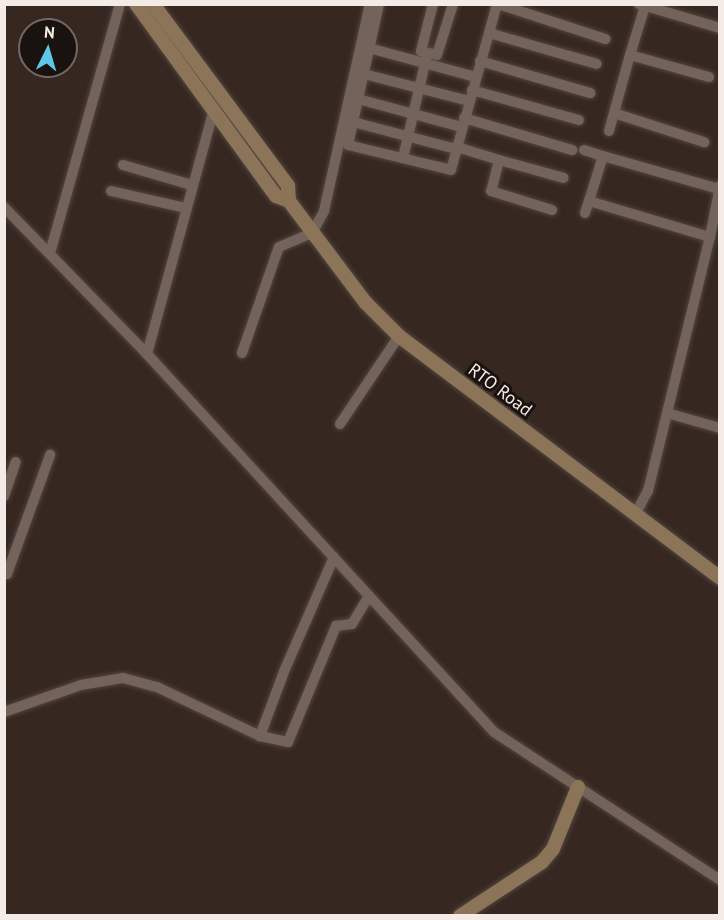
<!DOCTYPE html>
<html>
<head>
<meta charset="utf-8">
<style>
  body { margin:0 }
  #map { position:relative; width:724px; height:920px; overflow:hidden; background:#362821; font-family:"PT Sans",sans-serif }
  div>[style] { position:absolute }
  .roads { filter:drop-shadow(0 0 2px #51453f) drop-shadow(0 0 2px #51453f) }
  .street>* { height:10px; margin:-5px; padding:0 5px; transform-origin:5px; border-radius:5px; background:#74635b }
  .secondary>* { height:14px; margin:-7px; padding:0 7px; transform-origin:7px; border-radius:7px; background:#8b7457 }
  span { translate:-50% -50%; white-space:nowrap; text-align:center; line-height:1.15; -webkit-text-stroke:6px #19120f; paint-order:stroke }
  .street-label { font-size:18px; color:#f5ebe6 }
  .frame { position:absolute; inset:0; border:6px solid #f5ebe6; pointer-events:none }
  .north { position:absolute; left:18px; top:18px; width:60px; height:60px; box-sizing:border-box; background:#19120f; border:2px solid #716965; border-radius:50%; rotate:5deg; font-size:16px; font-weight:700; line-height:24px; text-align:center; color:#f5ebe6 }
  .north::after { content:''; display:block; margin:auto; width:21px; height:27px; background:#5dc7e8; clip-path:polygon(50% 0,100% 100%,50% 72%,0 100%) }
</style>
</head>
<body>
<div id="map">
  <div class="roads">
    <div class="street">
      <i style="left:379px;top:4px;width:144px;rotate:102.4deg"></i>
      <i style="left:348px;top:145px;width:106px;rotate:13.6deg"></i>
      <i style="left:451px;top:170px;width:172px;rotate:-74.5deg"></i>
      <i style="left:433px;top:4px;width:49px;rotate:104.3deg"></i>
      <i style="left:421px;top:51px;width:16px;rotate:14deg"></i>
      <i style="left:437px;top:55px;width:53px;rotate:-72.6deg"></i>
      <i style="left:498px;top:4px;width:113px;rotate:18.1deg"></i>
      <i style="left:639px;top:4px;width:84px;rotate:16.5deg"></i>
      <i style="left:489px;top:33px;width:112px;rotate:16deg"></i>
      <i style="left:369px;top:48px;width:111px;rotate:15.2deg"></i>
      <i style="left:630px;top:55px;width:51px;rotate:-73deg"></i>
      <i style="left:480px;top:61px;width:115px;rotate:16.2deg"></i>
      <i style="left:364px;top:74px;width:108px;rotate:14.4deg"></i>
      <i style="left:472px;top:90px;width:111px;rotate:15.7deg"></i>
      <i style="left:358px;top:99px;width:108px;rotate:15.1deg"></i>
      <i style="left:614px;top:113px;width:95px;rotate:17.9deg"></i>
      <i style="left:464px;top:118px;width:113px;rotate:16.5deg"></i>
      <i style="left:353px;top:122px;width:106px;rotate:14.7deg"></i>
      <i style="left:609px;top:131px;width:79px;rotate:-74.6deg"></i>
      <i style="left:630px;top:55px;width:82px;rotate:15.6deg"></i>
      <i style="left:457px;top:147px;width:44px;rotate:17.2deg"></i>
      <i style="left:499px;top:160px;width:32px;rotate:104deg"></i>
      <i style="left:491px;top:191px;width:64px;rotate:17.3deg"></i>
      <i style="left:584px;top:150px;width:20px;rotate:18deg"></i>
      <i style="left:603px;top:156px;width:47px;rotate:107.3deg"></i>
      <i style="left:603px;top:156px;width:121px;rotate:15.9deg"></i>
      <i style="left:403px;top:158px;width:102px;rotate:-76.9deg"></i>
      <i style="left:499px;top:160px;width:67px;rotate:15.5deg"></i>
      <i style="left:123px;top:165px;width:72px;rotate:16.2deg"></i>
      <i style="left:111px;top:191px;width:76px;rotate:12.9deg"></i>
      <i style="left:4px;top:207px;width:205px;rotate:45.8deg"></i>
      <i style="left:147px;top:354px;width:513px;rotate:47.45deg"></i>
      <i style="left:494px;top:732px;width:270px;rotate:33.2deg"></i>
      <i style="left:585px;top:213px;width:13px;rotate:-72deg"></i>
      <i style="left:589px;top:201px;width:126px;rotate:16.6deg"></i>
      <i style="left:50px;top:253px;width:259px;rotate:-74.3deg"></i>
      <i style="left:242px;top:353px;width:112px;rotate:-70.8deg"></i>
      <i style="left:279px;top:247px;width:36px;rotate:-23deg"></i>
      <i style="left:312px;top:233px;width:25px;rotate:-61deg"></i>
      <i style="left:324px;top:211px;width:212px;rotate:-77.5deg"></i>
      <i style="left:147px;top:354px;width:254px;rotate:-74.7deg"></i>
      <i style="left:667px;top:413px;width:55px;rotate:15.8deg"></i>
      <i style="left:340px;top:424px;width:106px;rotate:-56.2deg"></i>
      <i style="left:4px;top:496px;width:36px;rotate:-71deg"></i>
      <i style="left:635px;top:515px;width:27px;rotate:-62deg"></i>
      <i style="left:648px;top:491px;width:261px;rotate:-76.3deg"></i>
      <i style="left:710px;top:237px;width:52px;rotate:-78.9deg"></i>
      <i style="left:334px;top:557px;width:122px;rotate:113.6deg"></i>
      <i style="left:285px;top:669px;width:72px;rotate:110.5deg"></i>
      <i style="left:260px;top:736px;width:29px;rotate:12deg"></i>
      <i style="left:288px;top:742px;width:126px;rotate:-67.5deg"></i>
      <i style="left:336px;top:626px;width:16px;rotate:-7deg"></i>
      <i style="left:352px;top:624px;width:33px;rotate:-59deg"></i>
      <i style="left:4px;top:573px;width:3px;rotate:18deg"></i>
      <i style="left:7px;top:574px;width:127px;rotate:-70.1deg"></i>
      <i style="left:4px;top:712px;width:82px;rotate:-19.3deg"></i>
      <i style="left:81px;top:685px;width:43px;rotate:-9.5deg"></i>
      <i style="left:123px;top:678px;width:35px;rotate:15deg"></i>
      <i style="left:157px;top:687px;width:114px;rotate:25.4deg"></i>
    </div>
    <div class="secondary">
      <i style="left:136px;top:4px;width:238px;rotate:53.9deg"></i>
      <i style="left:276px;top:196px;width:14px;rotate:21deg"></i>
      <i style="left:153px;top:4px;width:227px;rotate:53.4deg"></i>
      <i style="left:288px;top:186px;width:15px;rotate:86deg"></i>
      <i style="left:289px;top:201px;width:128px;rotate:53deg"></i>
      <i style="left:366px;top:303px;width:47px;rotate:45deg"></i>
      <i style="left:399px;top:336px;width:402px;rotate:37deg"></i>
      <i style="left:460px;top:916px;width:98px;rotate:-33.4deg"></i>
      <i style="left:542px;top:862px;width:17px;rotate:-50deg"></i>
      <i style="left:553px;top:849px;width:67px;rotate:-68deg"></i>
    </div>
  </div>
  <div class="street-label">
    <span style="left:500px;top:390px;rotate:37deg">RTO Road</span>
  </div>
  <div class="frame"></div>
  <div class="north">N</div>
</div>
</body>
</html>
